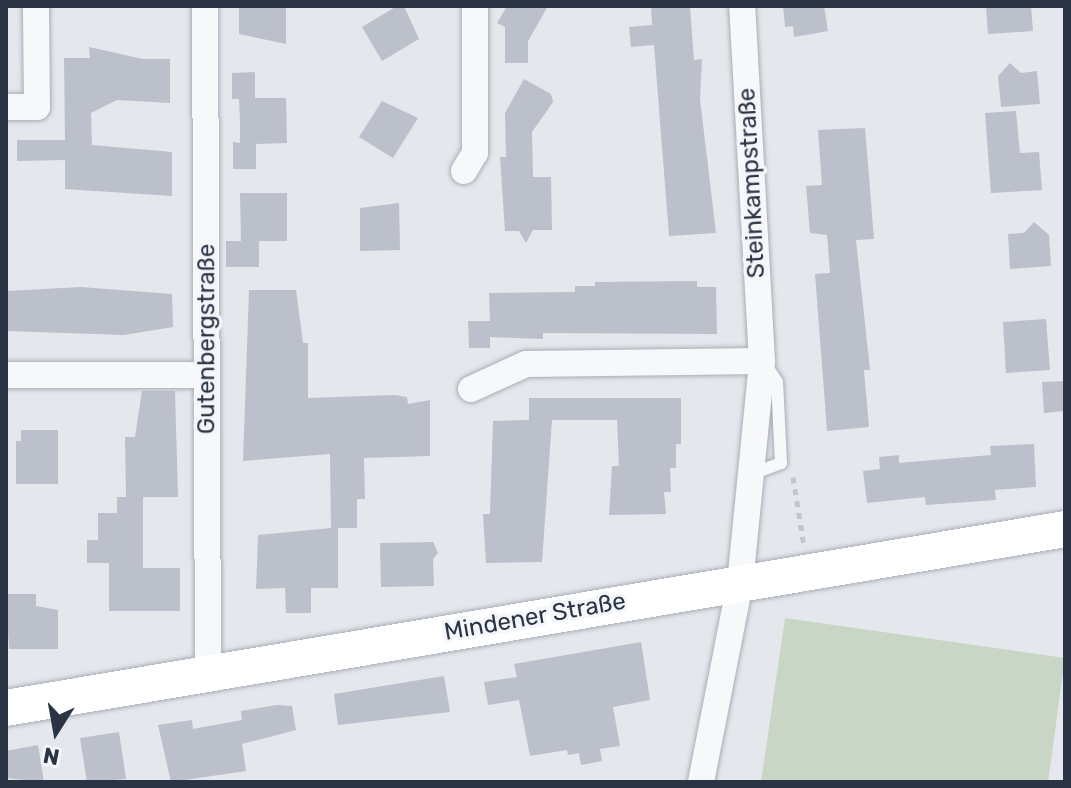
<!DOCTYPE html>
<html>
<head>
<meta charset="utf-8">
<style>
  body { margin:0 }
  #map { position:relative; width:1071px; height:788px; overflow:hidden; background:#e4e7ec; font-family:Rubik,sans-serif }
  div>[style] { position:absolute }
  .green>* { inset:0; background:#c9d6c5 }
  .building>* { inset:0; background:#bbc0ca }
  .path>* { height:5px; margin-top:-2.5px; transform-origin:0; background:repeating-linear-gradient(90deg,#c2c5cb 0 6px,transparent 0 12px) }
  .roads { filter:drop-shadow(0 0 2px #a9aeb7) drop-shadow(0 0 2px #a9aeb7) }
  .service>* { height:12px; margin:-6px; padding:0 6px; transform-origin:6px; border-radius:6px; background:#f7f8fa }
  .minor>* { height:26px; margin:-13px; padding:0 13px; transform-origin:13px; border-radius:13px; background:#f7f8fa }
  .secondary>* { height:36px; margin:-18px; padding:0 18px; transform-origin:18px; border-radius:18px; background:#fff }
  span { translate:-50% -50%; white-space:nowrap; text-align:center; line-height:1.15; -webkit-text-stroke:7px #f4f6f9; paint-order:stroke }
  .street-label { font-size:24px; color:#2b3445 }
  .frame { position:absolute; inset:0; border:8px solid #2b3445; pointer-events:none }
  .north { position:absolute; left:16px; top:692px; width:80px; height:80px; -webkit-text-stroke:6px #f4f6f9; paint-order:stroke; rotate:191deg; font-size:22px; font-weight:700; line-height:32px; text-align:center; color:#2b3445 }
  .north::after { content:''; display:block; margin:auto; width:28px; height:36px; background:#2b3445; clip-path:polygon(50% 0,100% 100%,50% 72%,0 100%) }
</style>
</head>
<body>
<div id="map">
  <div class="green">
    <i style="clip-path:polygon(785px 618px,1065px 658px,1048px 782px,761px 782px)"></i>
  </div>
  <div class="building">
    <i style="clip-path:polygon(239px 6px,286px 6px,286px 44px,239px 34px)"></i>
    <i style="clip-path:polygon(397px 6px,404px 6px,419px 39px,382px 61px,362px 27px)"></i>
    <i style="clip-path:polygon(507px 6px,548px 6px,528px 41px,528px 63px,505px 63px,505px 27px,497px 23px)"></i>
    <i style="clip-path:polygon(651px 6px,690px 6px,694px 60px,702px 59px,700px 99px,716px 233px,669px 236px,654px 45px,631px 47px,629px 27px,652px 25px)"></i>
    <i style="clip-path:polygon(783px 6px,824px 6px,828px 31px,794px 37px,793px 26px,785px 27px)"></i>
    <i style="clip-path:polygon(986px 6px,1031px 6px,1033px 31px,988px 34px)"></i>
    <i style="clip-path:polygon(89px 47px,143px 59px,170px 59px,170px 103px,117px 100px,91px 113px,92px 145px,172px 152px,172px 196px,65px 189px,65px 160px,17px 161px,17px 140px,65px 140px,64px 58px,90px 58px)"></i>
    <i style="clip-path:polygon(1010px 63px,1021px 73px,1037px 71px,1040px 104px,1001px 107px,998px 76px)"></i>
    <i style="clip-path:polygon(255px 72px,255px 98px,286px 98px,287px 143px,256px 144px,256px 169px,233px 169px,233px 142px,240px 143px,240px 121px,239px 99px,232px 99px,232px 73px)"></i>
    <i style="clip-path:polygon(524px 79px,551px 94px,553px 102px,532px 132px,533px 177px,551px 177px,552px 230px,533px 230px,526px 243px,519px 231px,505px 231px,500px 157px,506px 157px,505px 113px)"></i>
    <i style="clip-path:polygon(382px 101px,418px 118px,393px 158px,359px 137px)"></i>
    <i style="clip-path:polygon(1016px 111px,1020px 153px,1039px 152px,1042px 190px,991px 193px,985px 113px)"></i>
    <i style="clip-path:polygon(865px 128px,874px 239px,856px 240px,870px 370px,864px 370px,869px 427px,827px 431px,815px 274px,830px 273px,827px 235px,810px 233px,806px 186px,822px 185px,818px 130px)"></i>
    <i style="clip-path:polygon(240px 193px,287px 193px,287px 241px,241px 241px)"></i>
    <i style="clip-path:polygon(399px 203px,400px 250px,360px 251px,360px 208px)"></i>
    <i style="clip-path:polygon(1034px 222px,1049px 235px,1051px 266px,1010px 269px,1008px 234px,1024px 233px)"></i>
    <i style="clip-path:polygon(226px 241px,259px 241px,259px 267px,226px 267px)"></i>
    <i style="clip-path:polygon(697px 281px,697px 287px,716px 287px,717px 334px,543px 333px,543px 339px,490px 337px,490px 348px,469px 348px,468px 321px,490px 321px,489px 293px,575px 292px,575px 286px,595px 286px,595px 282px)"></i>
    <i style="clip-path:polygon(81px 287px,172px 294px,173px 327px,124px 335px,6px 331px,6px 291px)"></i>
    <i style="clip-path:polygon(249px 290px,296px 290px,303px 343px,308px 343px,308px 398px,395px 395px,407px 397px,408px 404px,430px 400px,430px 456px,364px 458px,365px 499px,357px 499px,357px 528px,338px 528px,338px 588px,311px 588px,311px 613px,286px 613px,285px 588px,256px 589px,258px 535px,331px 528px,330px 454px,243px 461px)"></i>
    <i style="clip-path:polygon(1046px 319px,1050px 370px,1006px 373px,1003px 322px)"></i>
    <i style="clip-path:polygon(1065px 381px,1065px 411px,1044px 413px,1042px 382px)"></i>
    <i style="clip-path:polygon(142px 391px,175px 391px,178px 497px,143px 497px,143px 568px,180px 568px,180px 611px,109px 611px,109px 563px,87px 563px,87px 540px,98px 540px,98px 513px,117px 513px,117px 497px,126px 497px,125px 437px,135px 437px)"></i>
    <i style="clip-path:polygon(529px 398px,681px 398px,681px 444px,676px 444px,676px 468px,670px 468px,671px 492px,664px 492px,666px 514px,609px 515px,612px 466px,619px 466px,617px 420px,552px 420px,542px 562px,486px 563px,483px 514px,490px 514px,493px 421px,529px 420px)"></i>
    <i style="clip-path:polygon(21px 430px,58px 430px,58px 484px,16px 484px,16px 441px,21px 441px)"></i>
    <i style="clip-path:polygon(1034px 444px,1036px 487px,995px 490px,996px 500px,926px 505px,925px 497px,867px 503px,863px 471px,880px 469px,879px 457px,899px 455px,899px 463px,991px 455px,990px 446px)"></i>
    <i style="clip-path:polygon(433px 542px,438px 553px,433px 559px,434px 586px,381px 587px,380px 543px)"></i>
    <i style="clip-path:polygon(6px 594px,36px 594px,36px 606px,58px 610px,58px 649px,9px 649px)"></i>
    <i style="clip-path:polygon(641px 642px,650px 700px,613px 707px,620px 746px,600px 749px,602px 761px,581px 765px,579px 753px,568px 755px,567px 750px,530px 756px,519px 700px,488px 705px,484px 682px,517px 677px,514px 664px)"></i>
    <i style="clip-path:polygon(444px 676px,450px 712px,338px 725px,334px 694px)"></i>
    <i style="clip-path:polygon(277px 705px,292px 706px,296px 730px,242px 744px,246px 771px,171px 782px,158px 725px,192px 720px,193px 729px,242px 720px,241px 711px)"></i>
    <i style="clip-path:polygon(119px 732px,126px 779px,87px 782px,80px 738px)"></i>
    <i style="clip-path:polygon(38px 745px,44px 782px,6px 778px,6px 751px)"></i>
  </div>
  <div class="path">
    <i style="left:793px;top:477px;width:70px;rotate:80.9deg"></i>
  </div>
  <div class="roads">
    <div class="service">
      <i style="left:751px;top:474px;width:32px;rotate:-20deg"></i>
      <i style="left:781px;top:463px;width:81px;rotate:-92.8deg"></i>
      <i style="left:777px;top:382px;width:20px;rotate:-123deg"></i>
    </div>
    <div class="minor">
      <i style="left:205px;top:6px;width:666px;rotate:89.74deg"></i>
      <i style="left:6px;top:107px;width:31px"></i>
      <i style="left:37px;top:107px;width:101px;rotate:-90.6deg"></i>
      <i style="left:464px;top:171px;width:21px;rotate:-59deg"></i>
      <i style="left:475px;top:153px;width:147px;rotate:-90deg"></i>
      <i style="left:6px;top:375px;width:201px"></i>
      <i style="left:471px;top:389px;width:60px;rotate:-24.4deg"></i>
      <i style="left:526px;top:364px;width:236px;rotate:-0.7deg"></i>
      <i style="left:701px;top:782px;width:203px;rotate:-78.9deg"></i>
      <i style="left:740px;top:583px;width:223px;rotate:-84.3deg"></i>
      <i style="left:762px;top:361px;width:356px;rotate:-93.2deg"></i>
    </div>
    <div class="secondary">
      <i style="left:6px;top:708px;width:1074px;rotate:-9.59deg"></i>
    </div>
  </div>
  <div class="street-label">
    <span style="left:752px;top:183px;rotate:-93deg">Steinkampstraße</span>
    <span style="left:207px;top:339px;rotate:-90deg">Gutenbergstraße</span>
    <span style="left:535px;top:617px;rotate:-10deg">Mindener Straße</span>
  </div>
  <div class="frame"></div>
  <div class="north">N</div>
</div>
</body>
</html>
